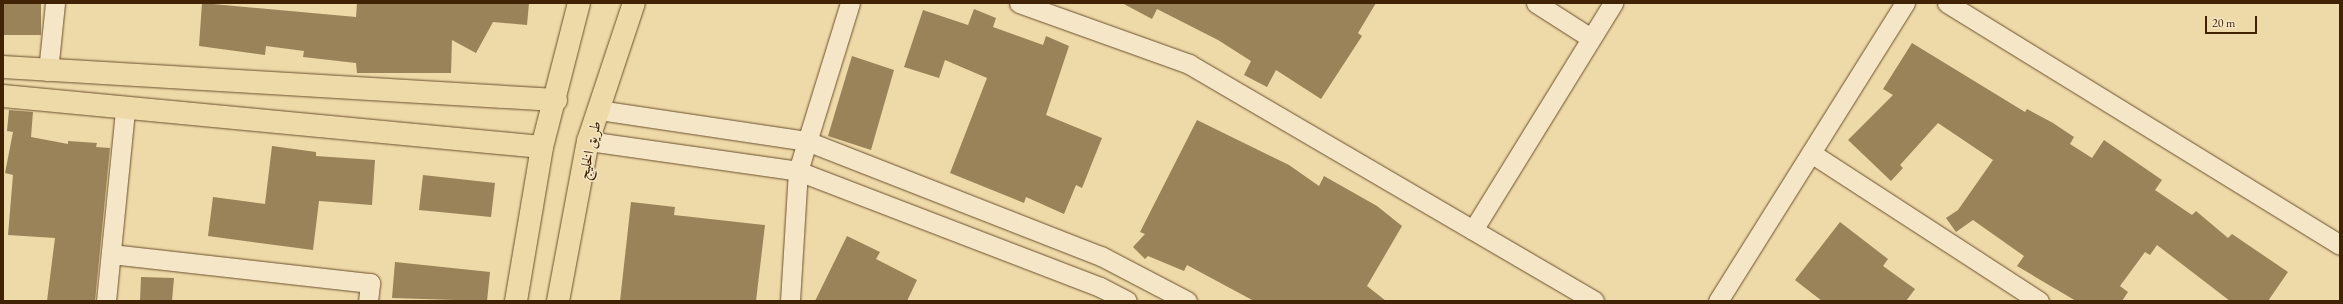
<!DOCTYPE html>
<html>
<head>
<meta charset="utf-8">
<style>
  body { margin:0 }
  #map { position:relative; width:2343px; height:304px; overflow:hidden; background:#eed9a8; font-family:"EB Garamond",Amiri,serif }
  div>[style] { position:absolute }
  .building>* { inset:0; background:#9a8259 }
  .roads { filter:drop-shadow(0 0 1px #6b502d) drop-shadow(0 0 1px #6b502d) }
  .minor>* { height:19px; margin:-9.5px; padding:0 9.5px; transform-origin:9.5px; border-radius:9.5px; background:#f4e6c6 }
  .major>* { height:22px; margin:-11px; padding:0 11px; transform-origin:11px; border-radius:11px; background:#eed9a8 }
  span { translate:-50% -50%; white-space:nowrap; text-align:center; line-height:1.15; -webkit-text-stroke:3px #f4e6c6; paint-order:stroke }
  .street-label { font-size:15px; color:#3f2304 }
  .frame { position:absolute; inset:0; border:4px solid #3f2304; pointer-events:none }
  .scale { position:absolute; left:2205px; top:16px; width:52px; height:18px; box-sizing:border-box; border:2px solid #3f2304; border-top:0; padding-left:5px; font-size:12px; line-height:14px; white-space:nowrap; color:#3f2304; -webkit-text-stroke:3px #f4e6c6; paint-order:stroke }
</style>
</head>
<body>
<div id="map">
  <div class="building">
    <i style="clip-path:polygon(3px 3px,41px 3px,41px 35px,3px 35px)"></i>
    <i style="clip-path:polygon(202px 3px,356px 17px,357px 3px,529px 3px,527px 25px,493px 22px,476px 53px,452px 40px,451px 73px,357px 73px,356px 63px,303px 57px,304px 51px,266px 46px,265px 55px,199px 46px)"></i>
    <i style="clip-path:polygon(1122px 3px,1376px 3px,1358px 33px,1362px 36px,1321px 99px,1276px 70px,1267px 87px,1244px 75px,1251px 61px,1218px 40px,1157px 9px,1152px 19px)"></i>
    <i style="clip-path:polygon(974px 9px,996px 18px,993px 27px,1043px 45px,1046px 36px,1069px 46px,1046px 115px,1102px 138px,1082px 188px,1076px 185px,1064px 214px,1026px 197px,1024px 203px,950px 173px,987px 78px,945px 60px,939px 78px,904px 67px,923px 10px,968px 25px)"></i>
    <i style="clip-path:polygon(1912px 43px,2025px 112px,2027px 109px,2053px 123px,2074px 137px,2070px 144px,2092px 158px,2104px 140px,2162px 180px,2155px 190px,2192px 215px,2196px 211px,2228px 238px,2232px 234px,2288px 272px,2268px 301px,2230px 301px,2157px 245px,2150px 255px,2145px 252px,2120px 286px,2128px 292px,2122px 301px,2076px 301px,2017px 266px,2024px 256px,1973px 220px,1956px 232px,1946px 218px,1958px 210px,1993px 160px,1938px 123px,1900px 165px,1903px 168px,1891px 181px,1848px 140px,1893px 95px,1883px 89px)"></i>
    <i style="clip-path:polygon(852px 56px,894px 70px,871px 150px,828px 136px)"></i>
    <i style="clip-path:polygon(9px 110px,33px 112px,31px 137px,68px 144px,68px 141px,97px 143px,96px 147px,110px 148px,95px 301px,47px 301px,55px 238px,8px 235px,13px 175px,5px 173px,13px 132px,7px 131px)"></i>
    <i style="clip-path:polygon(1197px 120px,1289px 165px,1319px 186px,1324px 176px,1377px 206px,1402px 226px,1367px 286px,1386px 301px,1254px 301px,1187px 265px,1184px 271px,1148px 256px,1145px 259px,1133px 247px,1145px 234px,1140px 232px)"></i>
    <i style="clip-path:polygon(272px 146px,316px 152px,316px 156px,375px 160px,372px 205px,319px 201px,313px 250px,208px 236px,213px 197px,265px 204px)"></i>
    <i style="clip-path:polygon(423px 175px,495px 183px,491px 217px,419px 210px)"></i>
    <i style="clip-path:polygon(631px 202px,675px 207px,674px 215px,765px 225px,756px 301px,620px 301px)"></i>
    <i style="clip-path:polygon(1840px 222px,1888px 259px,1883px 266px,1915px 289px,1906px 301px,1822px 301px,1795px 280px)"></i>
    <i style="clip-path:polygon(847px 236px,880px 252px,876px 259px,917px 280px,907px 301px,815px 301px)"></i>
    <i style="clip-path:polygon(395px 262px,490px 272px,487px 301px,392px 298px)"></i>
    <i style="clip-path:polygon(141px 277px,174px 278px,172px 301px,140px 301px)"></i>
  </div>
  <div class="roads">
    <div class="minor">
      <i style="left:1019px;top:3px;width:181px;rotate:19.7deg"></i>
      <i style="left:1189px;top:64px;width:469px;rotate:30.3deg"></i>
      <i style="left:1536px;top:3px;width:65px;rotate:32.5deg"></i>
      <i style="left:1947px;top:3px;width:462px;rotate:31.6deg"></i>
      <i style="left:48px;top:71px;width:68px;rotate:-84.1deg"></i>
      <i style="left:599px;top:110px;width:210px;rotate:8.5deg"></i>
      <i style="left:807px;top:141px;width:316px;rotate:21.4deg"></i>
      <i style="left:1101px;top:256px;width:97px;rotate:27.6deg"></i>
      <i style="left:588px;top:141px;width:212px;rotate:8.1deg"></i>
      <i style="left:798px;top:171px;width:324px;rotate:21deg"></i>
      <i style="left:1100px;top:287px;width:30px;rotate:27deg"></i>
      <i style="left:1811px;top:153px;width:272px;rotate:33deg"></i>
      <i style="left:1473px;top:230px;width:267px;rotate:-58.3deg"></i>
      <i style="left:111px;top:254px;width:261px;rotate:6.4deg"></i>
      <i style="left:370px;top:283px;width:18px;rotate:96deg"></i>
      <i style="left:106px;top:301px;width:192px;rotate:-84.3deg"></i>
      <i style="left:790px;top:301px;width:130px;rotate:-86.5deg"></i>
      <i style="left:798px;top:171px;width:176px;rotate:-72.8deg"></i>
      <i style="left:1718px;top:301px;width:352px;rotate:-57.9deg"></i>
    </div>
    <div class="major">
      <i style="left:3px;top:67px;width:554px;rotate:3.42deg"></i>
      <i style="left:3px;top:96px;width:541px;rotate:5.41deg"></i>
      <i style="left:516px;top:301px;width:156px;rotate:-80.4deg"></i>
      <i style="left:542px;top:147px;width:149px;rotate:-75.6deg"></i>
      <i style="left:558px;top:301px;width:163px;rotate:-79.4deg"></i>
      <i style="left:588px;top:141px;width:145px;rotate:-71.6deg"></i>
    </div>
  </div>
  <div class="street-label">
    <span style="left:589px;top:150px;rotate:-77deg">طريق الخليج</span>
  </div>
  <div class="frame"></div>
  <div class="scale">20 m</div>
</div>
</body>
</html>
